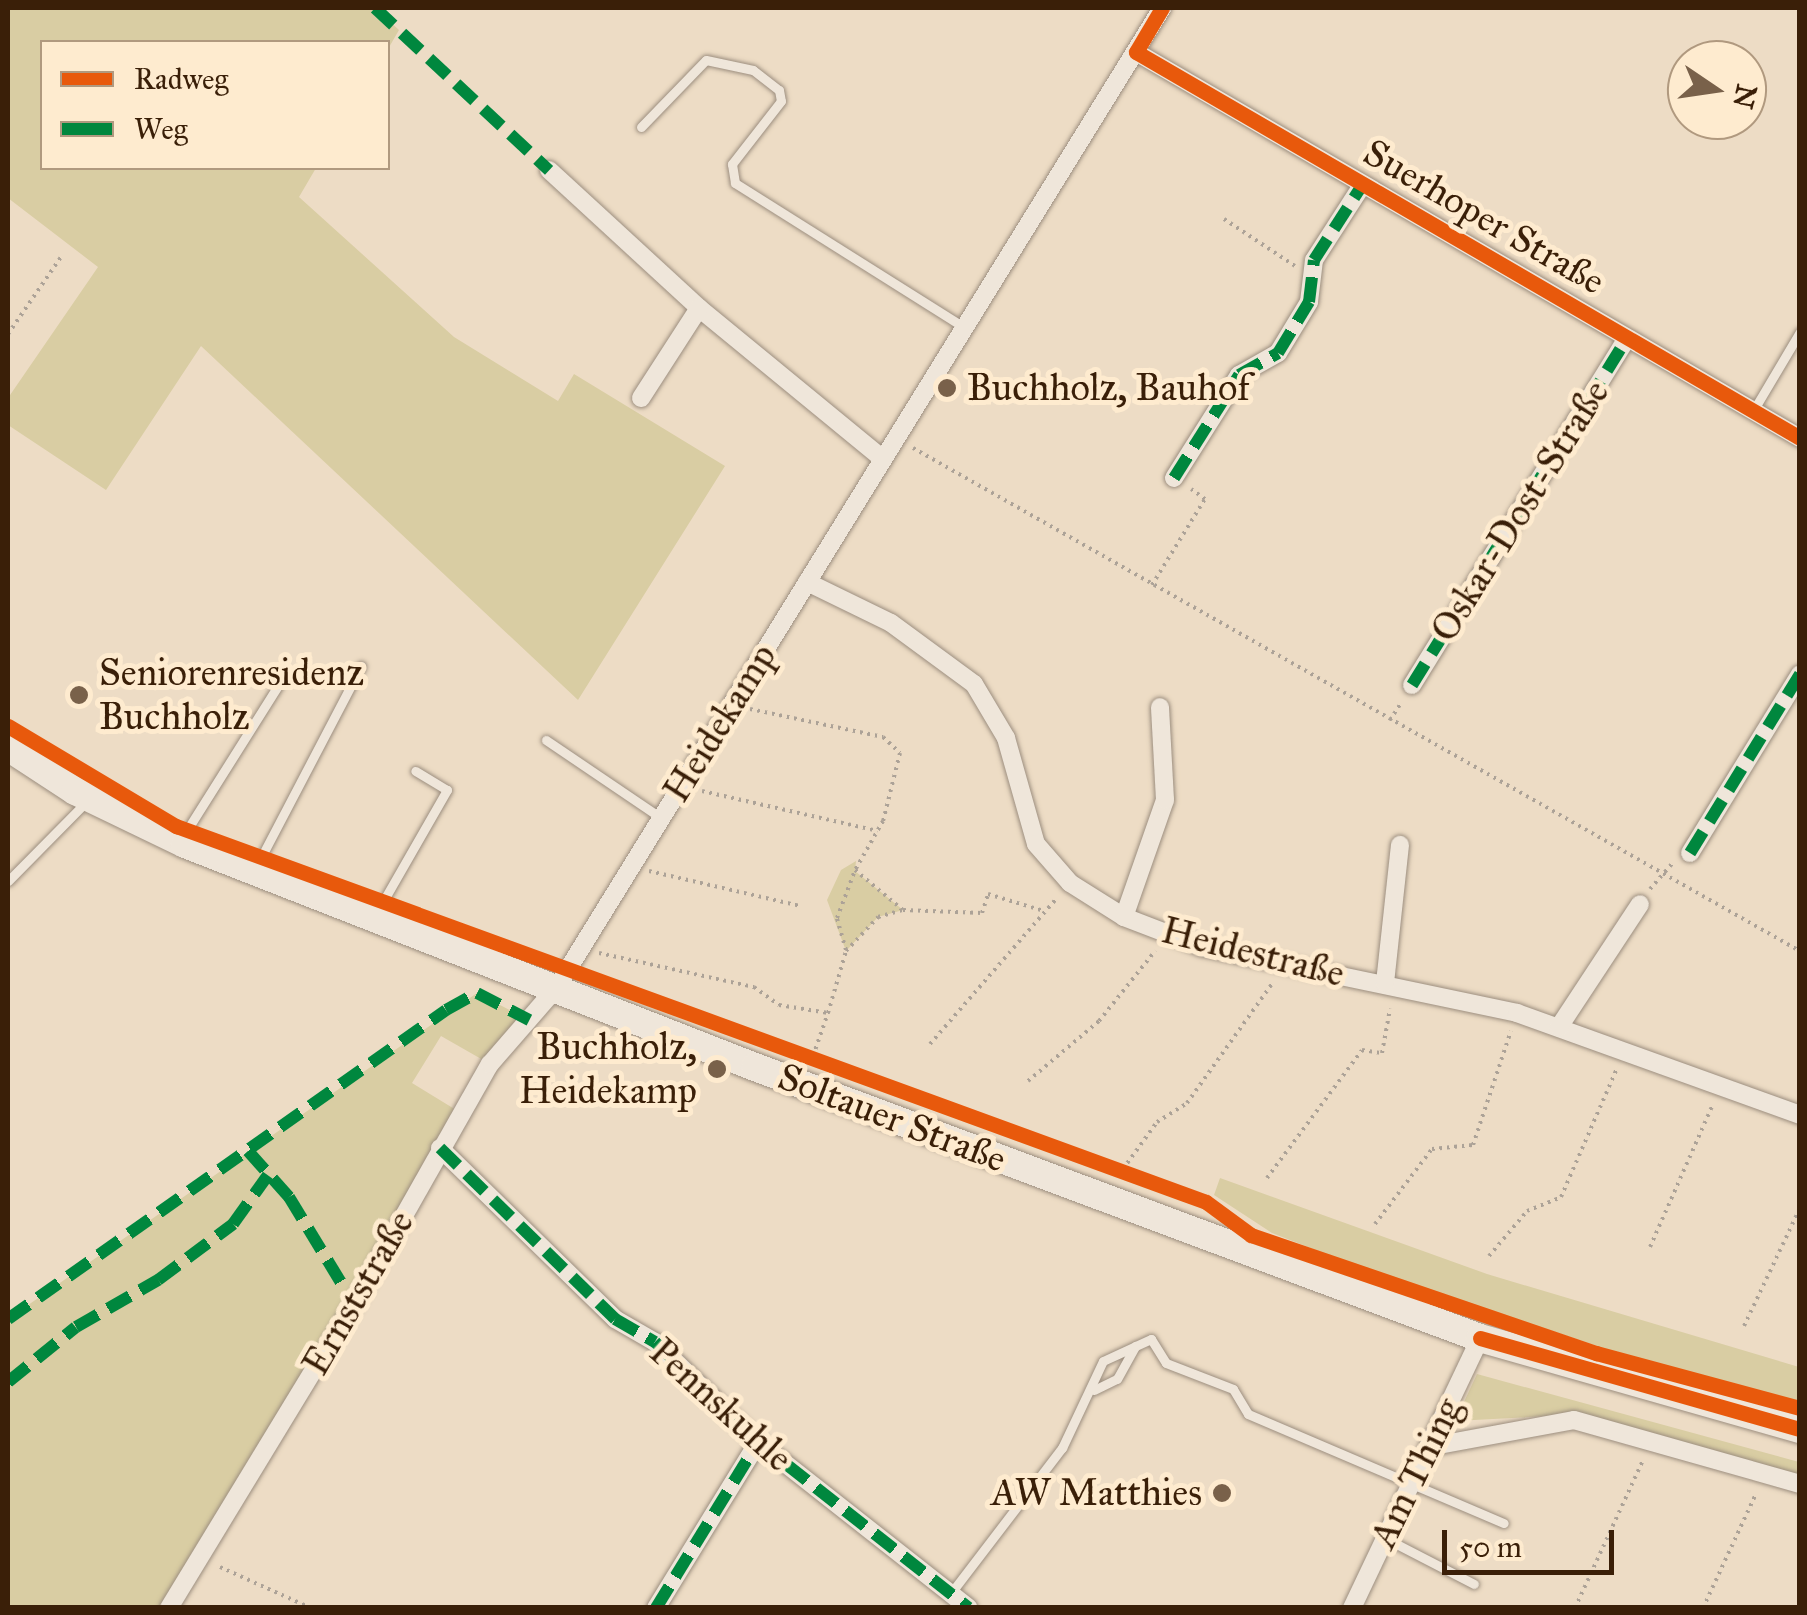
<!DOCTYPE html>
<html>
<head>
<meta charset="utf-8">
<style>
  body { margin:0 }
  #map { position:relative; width:1807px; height:1615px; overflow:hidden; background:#eddcc5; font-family:"IM FELL Great Primer",serif }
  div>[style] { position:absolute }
  .green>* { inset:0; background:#d9cda3 }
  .path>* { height:4px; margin-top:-2px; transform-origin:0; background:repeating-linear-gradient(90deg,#aca297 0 2.5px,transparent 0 7.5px) }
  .roads { filter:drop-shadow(0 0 2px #9c8e7f) drop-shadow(0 0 2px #9c8e7f) }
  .lane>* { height:9px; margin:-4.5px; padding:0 4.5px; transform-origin:4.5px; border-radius:4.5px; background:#efe6da }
  .street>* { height:18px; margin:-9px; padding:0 9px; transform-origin:9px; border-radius:9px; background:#efe6da }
  .secondary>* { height:28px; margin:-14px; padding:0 14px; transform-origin:14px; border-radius:14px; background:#efe6da }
  .quiet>* { height:12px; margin-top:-6px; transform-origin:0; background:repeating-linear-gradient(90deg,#00873e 0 25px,transparent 0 37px) }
  .cycleway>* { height:15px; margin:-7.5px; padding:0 7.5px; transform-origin:7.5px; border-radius:7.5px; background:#e8590c }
  .dots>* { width:28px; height:28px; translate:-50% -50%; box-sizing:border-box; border:5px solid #feebcf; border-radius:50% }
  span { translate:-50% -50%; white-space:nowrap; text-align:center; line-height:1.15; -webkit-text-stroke:10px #feebcf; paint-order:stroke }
  .street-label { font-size:38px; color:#3a1f08 }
  .poi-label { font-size:38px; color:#3a1f08 }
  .left { translate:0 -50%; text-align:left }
  .right { translate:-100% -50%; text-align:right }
  .frame { position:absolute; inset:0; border:10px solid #3a1f08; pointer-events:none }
  .legend { position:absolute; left:40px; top:40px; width:350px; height:130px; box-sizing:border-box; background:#feebcf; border:2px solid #b0997f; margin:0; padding:12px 18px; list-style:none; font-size:30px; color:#3a1f08 }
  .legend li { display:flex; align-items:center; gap:20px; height:50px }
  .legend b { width:50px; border:2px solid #b0997f }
  .north { position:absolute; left:1667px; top:40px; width:100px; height:100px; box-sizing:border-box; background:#feebcf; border:2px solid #b0997f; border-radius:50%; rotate:103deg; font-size:28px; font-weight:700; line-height:40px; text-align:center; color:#3a1f08 }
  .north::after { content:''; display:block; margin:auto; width:35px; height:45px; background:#79614a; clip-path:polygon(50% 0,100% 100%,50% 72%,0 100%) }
  .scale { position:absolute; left:1442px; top:1530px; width:172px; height:45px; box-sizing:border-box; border:5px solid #3a1f08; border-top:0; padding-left:12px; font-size:30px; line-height:35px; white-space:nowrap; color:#3a1f08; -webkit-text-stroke:8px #feebcf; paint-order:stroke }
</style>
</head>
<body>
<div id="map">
  <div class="green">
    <i style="clip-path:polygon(8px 8px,375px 8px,399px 30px,388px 49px,388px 42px,42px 42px,42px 168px,316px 168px,299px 197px,454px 337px,558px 401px,574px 374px,725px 466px,578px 700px,201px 346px,106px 490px,8px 425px,8px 398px,98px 267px,8px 198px)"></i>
    <i style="clip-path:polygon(856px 861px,855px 871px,903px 910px,878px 917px,846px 951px,827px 900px,841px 870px)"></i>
    <i style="clip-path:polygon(477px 993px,529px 1020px,490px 1064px,441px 1036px,412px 1083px,461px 1113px,169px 1607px,8px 1607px,8px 1319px)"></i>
    <i style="clip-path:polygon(1220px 1178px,1487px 1274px,1799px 1367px,1799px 1401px,1642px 1361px,1344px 1261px,1272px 1233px,1214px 1195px)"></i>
    <i style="clip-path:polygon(1477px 1374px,1799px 1462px,1799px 1479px,1567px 1415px,1455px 1421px)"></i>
  </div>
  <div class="path">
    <i style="left:1224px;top:219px;width:85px;rotate:33.5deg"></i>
    <i style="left:8px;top:334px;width:93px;rotate:-55.5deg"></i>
    <i style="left:913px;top:448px;width:1020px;rotate:29.56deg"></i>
    <i style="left:1152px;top:585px;width:101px;rotate:-58.4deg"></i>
    <i style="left:1205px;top:499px;width:17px;rotate:-144deg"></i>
    <i style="left:750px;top:709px;width:136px;rotate:11.9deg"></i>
    <i style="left:883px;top:737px;width:23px;rotate:43deg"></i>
    <i style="left:900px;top:753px;width:70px;rotate:104deg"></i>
    <i style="left:883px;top:821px;width:56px;rotate:119.7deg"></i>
    <i style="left:855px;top:870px;width:62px;rotate:39.8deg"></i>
    <i style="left:1390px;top:720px;width:20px;rotate:-57deg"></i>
    <i style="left:702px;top:791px;width:180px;rotate:12.8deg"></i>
    <i style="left:649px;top:871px;width:156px;rotate:13deg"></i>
    <i style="left:1650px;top:889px;width:35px;rotate:-49deg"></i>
    <i style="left:846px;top:950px;width:33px;rotate:-106deg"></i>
    <i style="left:837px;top:918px;width:51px;rotate:-69.4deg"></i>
    <i style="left:599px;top:953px;width:159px;rotate:12.4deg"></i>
    <i style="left:754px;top:987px;width:31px;rotate:36deg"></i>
    <i style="left:779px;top:1005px;width:50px;rotate:9.3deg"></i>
    <i style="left:828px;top:1013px;width:65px;rotate:-73.8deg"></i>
    <i style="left:846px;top:951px;width:47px;rotate:-46.7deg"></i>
    <i style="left:878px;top:917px;width:26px;rotate:-16deg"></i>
    <i style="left:903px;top:910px;width:79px;rotate:2.2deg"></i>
    <i style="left:982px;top:913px;width:20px;rotate:-72deg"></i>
    <i style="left:988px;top:894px;width:59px;rotate:16.9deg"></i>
    <i style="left:588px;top:972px;width:675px;rotate:20.82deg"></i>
    <i style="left:930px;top:1044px;width:194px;rotate:-49deg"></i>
    <i style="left:813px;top:1056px;width:46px;rotate:-70.8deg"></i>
    <i style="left:1028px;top:1081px;width:93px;rotate:-40.2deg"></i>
    <i style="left:1099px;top:1021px;width:90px;rotate:-51.3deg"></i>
    <i style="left:1123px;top:1169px;width:58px;rotate:-54.1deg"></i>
    <i style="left:1157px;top:1122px;width:36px;rotate:-32deg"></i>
    <i style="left:1187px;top:1103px;width:146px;rotate:-54.5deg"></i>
    <i style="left:1267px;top:1178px;width:159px;rotate:-53.4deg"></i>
    <i style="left:1362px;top:1050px;width:20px;rotate:9deg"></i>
    <i style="left:1382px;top:1053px;width:45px;rotate:-79.7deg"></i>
    <i style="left:1375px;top:1224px;width:94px;rotate:-52.8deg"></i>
    <i style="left:1432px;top:1149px;width:41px;rotate:-5.6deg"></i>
    <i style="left:1473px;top:1145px;width:120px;rotate:-71.6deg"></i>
    <i style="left:1650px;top:1247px;width:156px;rotate:-66.2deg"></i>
    <i style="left:1489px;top:1256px;width:59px;rotate:-49.8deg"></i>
    <i style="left:1527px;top:1211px;width:37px;rotate:-22deg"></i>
    <i style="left:1561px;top:1197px;width:141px;rotate:-66.5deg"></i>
    <i style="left:1744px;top:1326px;width:131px;rotate:-64.6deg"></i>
    <i style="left:220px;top:1567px;width:100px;rotate:24.3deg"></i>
    <i style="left:1575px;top:1608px;width:161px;rotate:-65.3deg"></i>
    <i style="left:1703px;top:1608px;width:126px;rotate:-65.1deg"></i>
  </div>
  <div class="roads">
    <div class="lane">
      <i style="left:641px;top:127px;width:93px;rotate:-45.9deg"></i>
      <i style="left:706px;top:60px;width:48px;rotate:12deg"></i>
      <i style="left:753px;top:70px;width:33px;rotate:38deg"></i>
      <i style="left:779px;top:90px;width:11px;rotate:80deg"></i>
      <i style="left:781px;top:101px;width:80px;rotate:127.9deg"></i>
      <i style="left:732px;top:164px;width:19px;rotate:81deg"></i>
      <i style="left:735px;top:183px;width:272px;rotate:32.2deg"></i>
      <i style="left:1753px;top:411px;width:92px;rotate:-59.3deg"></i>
      <i style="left:546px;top:740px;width:139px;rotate:34.1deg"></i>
      <i style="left:182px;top:838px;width:182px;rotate:-57.8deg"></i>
      <i style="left:255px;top:869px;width:229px;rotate:-62.4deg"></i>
      <i style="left:8px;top:881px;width:114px;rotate:-45.4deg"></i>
      <i style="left:377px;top:912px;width:141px;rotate:-60.2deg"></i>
      <i style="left:447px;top:790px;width:37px;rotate:-149deg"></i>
      <i style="left:1094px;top:1390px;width:25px;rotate:-26deg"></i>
      <i style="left:1117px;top:1379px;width:38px;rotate:-61deg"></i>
      <i style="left:1385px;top:1538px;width:100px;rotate:27.3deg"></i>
      <i style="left:951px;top:1593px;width:183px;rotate:-52.6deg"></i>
      <i style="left:1062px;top:1448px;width:96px;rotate:-64.8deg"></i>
      <i style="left:1103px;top:1361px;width:53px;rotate:-24.6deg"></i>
      <i style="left:1151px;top:1339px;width:28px;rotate:58deg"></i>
      <i style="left:1166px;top:1363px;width:72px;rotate:21.2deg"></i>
      <i style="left:1233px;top:1389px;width:29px;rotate:59deg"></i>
      <i style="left:1248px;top:1414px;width:278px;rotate:23.1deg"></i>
    </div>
    <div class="street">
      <i style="left:1136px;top:52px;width:768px;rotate:30.17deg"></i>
      <i style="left:549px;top:170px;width:204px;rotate:42.6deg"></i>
      <i style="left:699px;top:308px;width:238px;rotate:39.4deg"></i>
      <i style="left:641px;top:398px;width:107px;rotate:-57.2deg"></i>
      <i style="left:1174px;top:478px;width:122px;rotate:-57.7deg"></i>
      <i style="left:1239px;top:375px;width:45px;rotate:-29.4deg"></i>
      <i style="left:1278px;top:353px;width:60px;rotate:-58.7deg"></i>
      <i style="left:1309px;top:302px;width:42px;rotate:-83.2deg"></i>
      <i style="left:1314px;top:260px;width:90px;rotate:-57.2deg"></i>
      <i style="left:807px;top:582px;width:93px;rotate:26deg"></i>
      <i style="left:891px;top:623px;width:103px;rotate:36.3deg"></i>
      <i style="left:974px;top:684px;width:63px;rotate:59.3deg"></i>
      <i style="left:1006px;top:738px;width:110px;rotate:74.2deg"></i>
      <i style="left:1036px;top:844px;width:52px;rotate:48.9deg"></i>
      <i style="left:1070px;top:883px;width:64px;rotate:32.2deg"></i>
      <i style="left:1124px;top:917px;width:84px;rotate:21deg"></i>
      <i style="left:1202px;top:947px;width:322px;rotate:11.8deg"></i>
      <i style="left:1517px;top:1013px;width:301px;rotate:19.8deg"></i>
      <i style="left:1412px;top:685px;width:408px;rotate:-58.2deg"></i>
      <i style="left:1690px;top:853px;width:210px;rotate:-58.4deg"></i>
      <i style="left:1124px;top:917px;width:124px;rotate:-70.7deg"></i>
      <i style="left:1165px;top:800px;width:93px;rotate:-93.1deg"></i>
      <i style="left:1385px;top:983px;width:139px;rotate:-83.8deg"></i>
      <i style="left:1559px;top:1027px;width:147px;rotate:-56.6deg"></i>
      <i style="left:440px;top:1148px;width:245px;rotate:44.3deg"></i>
      <i style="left:615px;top:1319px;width:46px;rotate:29.9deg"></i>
      <i style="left:655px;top:1342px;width:144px;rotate:44.2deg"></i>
      <i style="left:758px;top:1442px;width:268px;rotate:38.2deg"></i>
      <i style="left:1428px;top:1447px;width:148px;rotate:-10.5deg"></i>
      <i style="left:1574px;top:1420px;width:235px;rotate:15.8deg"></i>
      <i style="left:169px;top:1608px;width:356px;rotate:-58.7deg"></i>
      <i style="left:354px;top:1304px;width:276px;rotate:-60.5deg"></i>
      <i style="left:490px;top:1064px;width:102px;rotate:-49deg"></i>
      <i style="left:557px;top:987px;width:1151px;rotate:-58.28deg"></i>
      <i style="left:656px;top:1608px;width:195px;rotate:-58.4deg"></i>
      <i style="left:1352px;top:1608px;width:299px;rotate:-64.6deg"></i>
    </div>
    <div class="secondary">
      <i style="left:8px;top:747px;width:80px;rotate:33.3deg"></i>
      <i style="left:75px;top:791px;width:122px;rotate:25.7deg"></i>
      <i style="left:185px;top:844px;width:612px;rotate:21.37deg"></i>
      <i style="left:755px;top:1067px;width:774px;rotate:20.5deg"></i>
      <i style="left:1480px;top:1338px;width:333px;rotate:15.9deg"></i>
    </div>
  </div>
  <div class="quiet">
    <i style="left:375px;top:8px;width:238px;rotate:43deg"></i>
    <i style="left:1174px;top:478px;width:122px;rotate:-57.7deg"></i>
    <i style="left:1239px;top:375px;width:45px;rotate:-29.4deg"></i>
    <i style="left:1278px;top:353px;width:60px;rotate:-58.7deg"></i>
    <i style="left:1309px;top:302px;width:42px;rotate:-83.2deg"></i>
    <i style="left:1314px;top:260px;width:90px;rotate:-57.2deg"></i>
    <i style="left:1412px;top:685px;width:408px;rotate:-58.2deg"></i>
    <i style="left:1690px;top:853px;width:210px;rotate:-58.4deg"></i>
    <i style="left:440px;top:1148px;width:245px;rotate:44.3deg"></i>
    <i style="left:615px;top:1319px;width:46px;rotate:29.9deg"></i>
    <i style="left:655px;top:1342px;width:144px;rotate:44.2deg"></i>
    <i style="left:758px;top:1442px;width:268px;rotate:38.2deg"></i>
    <i style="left:248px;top:1151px;width:62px;rotate:48.3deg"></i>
    <i style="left:289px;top:1197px;width:125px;rotate:58.7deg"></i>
    <i style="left:8px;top:1319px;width:536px;rotate:-35.2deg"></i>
    <i style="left:446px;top:1010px;width:35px;rotate:-29deg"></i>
    <i style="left:477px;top:993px;width:59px;rotate:27.4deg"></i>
    <i style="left:8px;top:1382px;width:87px;rotate:-39deg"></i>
    <i style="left:76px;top:1327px;width:95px;rotate:-29.8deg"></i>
    <i style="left:158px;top:1280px;width:94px;rotate:-36.7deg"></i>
    <i style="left:233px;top:1224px;width:60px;rotate:-54.5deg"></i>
    <i style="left:656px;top:1608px;width:195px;rotate:-58.4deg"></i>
  </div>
  <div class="cycleway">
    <i style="left:1162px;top:8px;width:51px;rotate:120.6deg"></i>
    <i style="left:1136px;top:52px;width:768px;rotate:30.17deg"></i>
    <i style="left:8px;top:726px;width:196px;rotate:30.8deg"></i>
    <i style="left:176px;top:826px;width:1096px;rotate:20.05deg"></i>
    <i style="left:1206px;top:1202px;width:56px;rotate:36.3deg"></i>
    <i style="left:1251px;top:1235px;width:365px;rotate:18.9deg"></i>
    <i style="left:1596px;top:1353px;width:211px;rotate:15.1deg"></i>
    <i style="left:1480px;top:1338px;width:333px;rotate:15.9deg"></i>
  </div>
  <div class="dots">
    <i style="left:947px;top:388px;background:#79614a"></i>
    <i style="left:79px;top:695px;background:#79614a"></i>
    <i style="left:717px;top:1069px;background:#79614a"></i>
    <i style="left:1222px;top:1493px;background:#79614a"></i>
  </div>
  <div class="street-label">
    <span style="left:1484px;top:217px;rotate:30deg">Suerhoper Straße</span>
    <span style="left:1520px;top:511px;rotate:-58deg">Oskar-Dost-Straße</span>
    <span style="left:720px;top:723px;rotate:-58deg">Heidekamp</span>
    <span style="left:1253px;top:952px;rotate:14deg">Heidestraße</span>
    <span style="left:892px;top:1118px;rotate:21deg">Soltauer Straße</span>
    <span style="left:358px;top:1293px;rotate:-60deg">Ernststraße</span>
    <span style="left:721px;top:1405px;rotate:42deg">Pennskuhle</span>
    <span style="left:1416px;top:1473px;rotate:-64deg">Am Thing</span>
  </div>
  <div class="poi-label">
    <span class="left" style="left:967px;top:388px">Buchholz, Bauhof</span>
    <span class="left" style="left:99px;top:695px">Seniorenresidenz<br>Buchholz</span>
    <span class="right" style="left:697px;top:1069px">Buchholz,<br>Heidekamp</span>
    <span class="right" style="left:1202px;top:1493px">AW Matthies</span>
  </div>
  <div class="frame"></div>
  <ul class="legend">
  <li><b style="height:12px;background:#e8590c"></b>Radweg</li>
  <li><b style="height:12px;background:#00873e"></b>Weg</li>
  </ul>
  <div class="north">N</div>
  <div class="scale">50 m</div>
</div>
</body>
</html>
